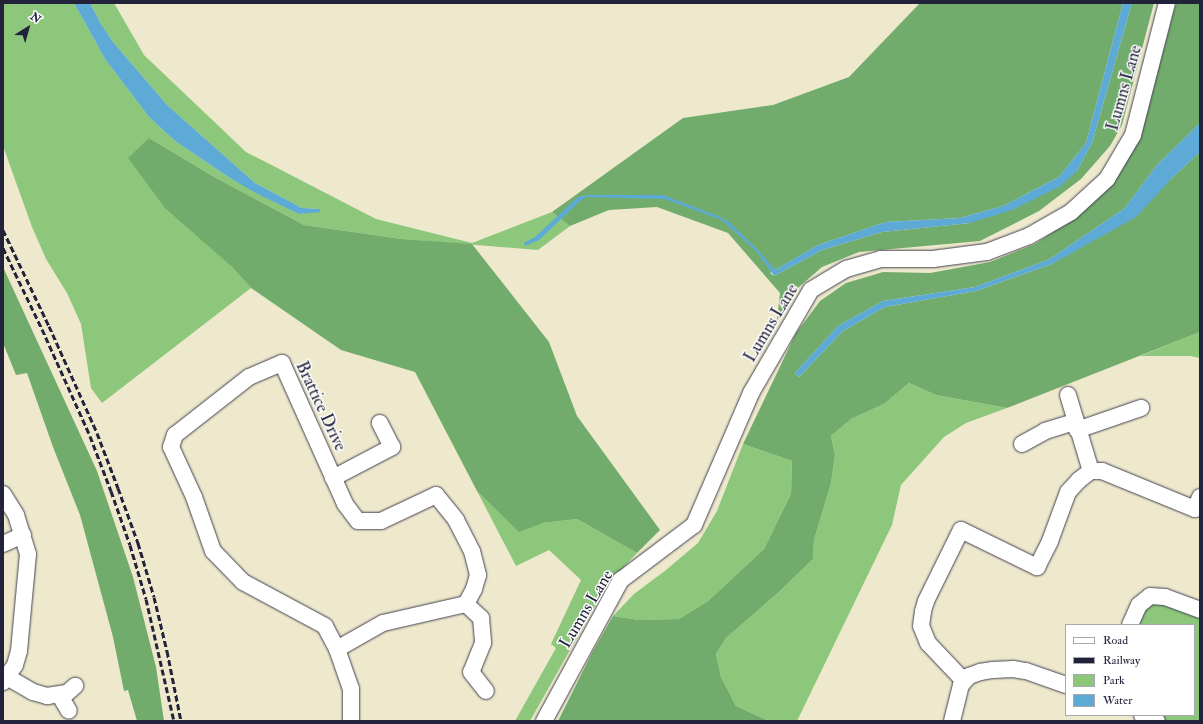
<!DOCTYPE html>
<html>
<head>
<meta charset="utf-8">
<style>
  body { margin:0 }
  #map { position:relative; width:1203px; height:724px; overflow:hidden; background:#eee8cc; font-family:"IM FELL Double Pica",serif }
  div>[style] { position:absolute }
  .green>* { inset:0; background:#8dc77c }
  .forest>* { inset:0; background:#72ac6c }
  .water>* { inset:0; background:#5daad6 }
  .roads { filter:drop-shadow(0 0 1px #414051) drop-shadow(0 0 1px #414051) }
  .minor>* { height:16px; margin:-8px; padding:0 8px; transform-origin:8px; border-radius:8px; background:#fff }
  .rail>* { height:3px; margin-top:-1.5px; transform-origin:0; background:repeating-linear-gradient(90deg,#22223b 0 6px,transparent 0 9px) }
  span { translate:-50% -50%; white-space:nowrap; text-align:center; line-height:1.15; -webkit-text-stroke:3px #fff; paint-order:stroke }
  .street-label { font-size:17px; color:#22223b }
  .frame { position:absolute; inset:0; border:4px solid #22223b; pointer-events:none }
  .legend { position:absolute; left:1065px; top:624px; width:130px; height:92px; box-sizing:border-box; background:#fff; border:1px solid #a7a7b1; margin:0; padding:5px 7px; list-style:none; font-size:12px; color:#22223b }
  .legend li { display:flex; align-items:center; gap:8px; height:20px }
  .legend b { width:20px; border:1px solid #a7a7b1 }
  .north { position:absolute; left:8px; top:8px; width:40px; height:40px; -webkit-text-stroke:3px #fff; paint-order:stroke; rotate:37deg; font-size:11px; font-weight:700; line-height:16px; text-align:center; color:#22223b }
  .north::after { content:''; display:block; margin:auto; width:14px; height:18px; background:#22223b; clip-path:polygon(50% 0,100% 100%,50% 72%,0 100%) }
</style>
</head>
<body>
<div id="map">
  <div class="green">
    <i style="clip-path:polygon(3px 3px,74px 3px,105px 59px,149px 117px,175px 141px,233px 180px,299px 214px,320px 211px,320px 209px,302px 208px,255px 183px,167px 105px,113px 42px,101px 24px,90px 3px,114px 3px,144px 55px,246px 152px,376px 219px,472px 243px,552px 212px,570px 226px,538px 250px,402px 239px,304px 225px,216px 178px,149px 138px,231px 266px,251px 288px,102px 403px,91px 388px,81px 324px,67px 293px,46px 259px,32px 227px,3px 146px)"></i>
    <i style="clip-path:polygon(1200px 332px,1200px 358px,1190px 356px,1140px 356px)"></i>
    <i style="clip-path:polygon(909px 383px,936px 395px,1007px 408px,966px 423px,944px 437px,901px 485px,892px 525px,797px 721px,769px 721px,736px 706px,721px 677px,716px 654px,726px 638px,780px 591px,813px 559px,814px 540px,831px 483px,835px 455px,831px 436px,851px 419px,884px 404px)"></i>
    <i style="clip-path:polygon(743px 444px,792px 461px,791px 494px,764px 549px,708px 601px,679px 619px,639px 620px,613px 616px,634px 594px,666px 570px,698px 543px,717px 511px)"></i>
    <i style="clip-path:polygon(477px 491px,519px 531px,543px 523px,577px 519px,637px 553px,606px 586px,530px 721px,515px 721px,556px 648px,551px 644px,581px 580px,549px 550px,516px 566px)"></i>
    <i style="clip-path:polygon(1152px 599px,1200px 614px,1200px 721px,1165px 721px,1150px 715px,1194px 715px,1194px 625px,1134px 625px)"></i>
  </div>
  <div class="forest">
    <i style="clip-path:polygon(920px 3px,1123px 3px,1086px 143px,1059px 177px,1003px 206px,960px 218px,886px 222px,818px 245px,770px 273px,774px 276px,822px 250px,882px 232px,970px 223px,1077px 171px,1092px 143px,1132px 3px,1154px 3px,1122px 125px,1110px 146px,1081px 179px,1039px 211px,980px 241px,859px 252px,822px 267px,791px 294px,777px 321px,780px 293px,728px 233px,657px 207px,609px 210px,570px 226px,552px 212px,683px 118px,773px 105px,849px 77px)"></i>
    <i style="clip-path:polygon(1176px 3px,1200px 3px,1200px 123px,1157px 165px,1125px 208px,1050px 259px,975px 287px,883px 301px,838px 326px,795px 373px,799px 377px,843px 331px,885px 307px,976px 291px,1052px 264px,1172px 178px,1200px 152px,1200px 332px,1007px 408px,936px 395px,909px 383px,884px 404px,851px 419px,831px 436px,835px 455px,831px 483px,814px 540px,813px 559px,780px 591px,726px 638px,716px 654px,721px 677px,736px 706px,769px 721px,558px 721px,592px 653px,613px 616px,639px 620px,679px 619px,708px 601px,764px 549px,791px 494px,792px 461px,743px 444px,796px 333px,820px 301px,846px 283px,883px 272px,930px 273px,990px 262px,1035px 244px,1076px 217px,1140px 137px)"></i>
    <i style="clip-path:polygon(149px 138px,216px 178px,304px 225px,402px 239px,472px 244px,549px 342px,577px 416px,660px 530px,637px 553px,577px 519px,543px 523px,519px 532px,477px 491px,415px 372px,341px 350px,251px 288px,231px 266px,165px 208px,128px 158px)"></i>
    <i style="clip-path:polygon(3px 267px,97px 471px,133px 577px,156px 667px,164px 721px,137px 721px,128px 690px,124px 691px,113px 637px,80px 515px,53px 447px,27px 373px,16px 375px,3px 343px)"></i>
  </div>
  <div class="water">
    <i style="clip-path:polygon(74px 3px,90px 3px,101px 24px,113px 42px,167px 105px,255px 183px,302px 208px,320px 209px,320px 212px,299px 214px,258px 194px,233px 180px,175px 141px,149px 117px,105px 59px)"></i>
    <i style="clip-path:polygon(1123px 3px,1132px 3px,1092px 143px,1077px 171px,1061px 186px,1012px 210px,970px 223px,882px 232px,822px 250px,774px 276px,757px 252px,722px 220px,665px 199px,587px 197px,580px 201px,539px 240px,525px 246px,524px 243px,535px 237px,578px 197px,587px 195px,663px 195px,718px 216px,728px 221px,759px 251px,775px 270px,818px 245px,886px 222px,960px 218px,1003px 206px,1059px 177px,1086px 143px)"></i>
    <i style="clip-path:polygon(1200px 123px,1200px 152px,1172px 178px,1136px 217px,1052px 264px,976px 291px,885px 307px,843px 331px,799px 377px,795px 373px,838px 326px,883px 301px,975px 287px,1050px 259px,1125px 208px,1157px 165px)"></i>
  </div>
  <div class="roads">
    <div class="minor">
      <i style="left:1068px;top:395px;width:79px;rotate:73.2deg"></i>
      <i style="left:1077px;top:430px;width:68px;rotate:-19deg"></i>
      <i style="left:1022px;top:444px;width:26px;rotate:-29deg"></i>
      <i style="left:1045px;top:431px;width:31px;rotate:-17deg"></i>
      <i style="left:333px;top:478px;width:67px;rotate:-27.7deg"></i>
      <i style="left:392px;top:447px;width:27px;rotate:-117deg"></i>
      <i style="left:3px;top:494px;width:25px;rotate:58deg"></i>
      <i style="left:16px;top:515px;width:41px;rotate:72.9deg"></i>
      <i style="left:28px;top:554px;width:97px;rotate:95.3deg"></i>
      <i style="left:19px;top:651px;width:15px;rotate:106deg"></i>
      <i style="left:15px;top:665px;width:21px;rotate:125deg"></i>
      <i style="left:3px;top:544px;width:22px;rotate:-24deg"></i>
      <i style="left:1130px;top:625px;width:22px;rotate:-66deg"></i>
      <i style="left:1139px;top:605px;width:14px;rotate:-39deg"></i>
      <i style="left:1150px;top:596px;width:15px;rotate:4deg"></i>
      <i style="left:1165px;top:597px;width:37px;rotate:20deg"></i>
      <i style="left:337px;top:649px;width:53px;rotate:-29.5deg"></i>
      <i style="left:383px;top:623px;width:85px;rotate:-12.9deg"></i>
      <i style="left:466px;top:604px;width:21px;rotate:43deg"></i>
      <i style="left:481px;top:618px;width:25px;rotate:85deg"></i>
      <i style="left:483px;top:643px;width:31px;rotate:112deg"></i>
      <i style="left:471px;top:672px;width:24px;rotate:52deg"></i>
      <i style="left:7px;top:677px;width:30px;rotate:30deg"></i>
      <i style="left:33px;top:692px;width:15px;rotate:16deg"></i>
      <i style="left:47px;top:696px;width:20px;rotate:-9deg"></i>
      <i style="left:67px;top:693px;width:11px;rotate:-41deg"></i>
      <i style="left:964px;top:681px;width:52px;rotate:-133.5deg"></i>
      <i style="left:928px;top:643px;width:18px;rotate:-112deg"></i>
      <i style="left:921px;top:626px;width:15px;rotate:-82deg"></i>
      <i style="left:923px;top:611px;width:10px;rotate:-73deg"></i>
      <i style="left:926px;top:601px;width:79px;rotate:-63.8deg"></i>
      <i style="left:961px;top:530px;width:85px;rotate:26deg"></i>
      <i style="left:1037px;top:567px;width:29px;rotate:-63deg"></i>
      <i style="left:1050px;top:541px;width:52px;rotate:-69.8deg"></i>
      <i style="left:1068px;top:492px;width:16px;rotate:-47deg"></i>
      <i style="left:1079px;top:480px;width:15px;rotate:-37deg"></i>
      <i style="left:1091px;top:471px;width:11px"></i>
      <i style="left:1102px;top:471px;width:100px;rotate:22.2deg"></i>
      <i style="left:1195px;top:509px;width:13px;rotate:-67deg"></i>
      <i style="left:60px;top:696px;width:17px;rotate:59deg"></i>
      <i style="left:1142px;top:715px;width:16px;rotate:22deg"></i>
      <i style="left:351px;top:721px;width:32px;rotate:-90deg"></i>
      <i style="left:351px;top:689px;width:42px;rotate:-109.3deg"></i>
      <i style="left:337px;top:649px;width:26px;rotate:-118deg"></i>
      <i style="left:325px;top:626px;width:93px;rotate:-151.8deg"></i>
      <i style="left:243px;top:582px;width:43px;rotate:-134.1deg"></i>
      <i style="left:213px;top:551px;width:57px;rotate:-109.4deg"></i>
      <i style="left:194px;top:497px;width:55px;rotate:-114.7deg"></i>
      <i style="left:171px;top:447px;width:13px;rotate:-72deg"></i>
      <i style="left:175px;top:435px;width:94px;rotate:-38.1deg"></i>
      <i style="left:249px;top:377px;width:36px;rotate:-23deg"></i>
      <i style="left:282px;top:363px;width:154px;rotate:65.9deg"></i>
      <i style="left:345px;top:504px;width:21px;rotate:53deg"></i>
      <i style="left:358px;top:521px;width:23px"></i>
      <i style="left:381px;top:521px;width:61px;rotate:-25.3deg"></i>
      <i style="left:436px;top:495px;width:32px;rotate:51deg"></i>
      <i style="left:456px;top:520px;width:35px;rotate:63deg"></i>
      <i style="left:472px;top:551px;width:25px;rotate:76deg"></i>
      <i style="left:478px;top:575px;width:15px;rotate:106deg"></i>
      <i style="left:474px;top:589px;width:17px;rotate:118deg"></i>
      <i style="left:544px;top:721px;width:161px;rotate:-61.4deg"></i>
      <i style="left:621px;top:580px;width:91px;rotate:-37deg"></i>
      <i style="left:694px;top:525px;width:144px;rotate:-66.6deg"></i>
      <i style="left:751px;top:393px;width:119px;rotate:-59.8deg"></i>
      <i style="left:811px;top:290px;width:41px;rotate:-31deg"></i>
      <i style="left:846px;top:269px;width:36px;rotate:-16deg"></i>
      <i style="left:881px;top:259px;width:52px"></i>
      <i style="left:933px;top:259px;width:54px;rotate:-7.4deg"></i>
      <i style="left:987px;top:252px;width:45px;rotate:-20.9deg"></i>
      <i style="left:1029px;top:236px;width:48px;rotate:-29.7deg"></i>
      <i style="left:1071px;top:212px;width:49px;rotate:-42.5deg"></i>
      <i style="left:1107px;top:179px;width:51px;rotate:-59.4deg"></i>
      <i style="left:1133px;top:135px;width:136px;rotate:-75.6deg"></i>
      <i style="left:952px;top:721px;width:37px;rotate:-76deg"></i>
      <i style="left:961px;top:685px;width:12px;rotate:-48deg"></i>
      <i style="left:969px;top:676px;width:12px;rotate:-20deg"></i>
      <i style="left:980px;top:672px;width:13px;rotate:-9deg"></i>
      <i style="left:993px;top:670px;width:20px;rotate:-3deg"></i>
      <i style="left:1013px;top:669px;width:13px;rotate:9deg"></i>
      <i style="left:1026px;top:671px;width:42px;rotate:19.3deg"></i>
    </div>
  </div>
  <div class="rail">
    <i style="left:3px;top:230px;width:106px;rotate:64.4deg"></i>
    <i style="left:49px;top:326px;width:117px;rotate:65.8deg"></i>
    <i style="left:97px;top:433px;width:59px;rotate:69.1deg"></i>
    <i style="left:118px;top:488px;width:59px;rotate:70deg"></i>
    <i style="left:138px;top:543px;width:56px;rotate:73.5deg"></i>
    <i style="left:154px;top:597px;width:56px;rotate:76.5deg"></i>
    <i style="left:167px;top:651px;width:71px;rotate:78.7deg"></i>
    <i style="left:3px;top:248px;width:90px;rotate:64.3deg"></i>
    <i style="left:42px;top:329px;width:117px;rotate:65.8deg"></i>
    <i style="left:90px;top:436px;width:59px;rotate:69.1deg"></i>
    <i style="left:111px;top:491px;width:57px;rotate:70.6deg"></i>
    <i style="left:130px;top:545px;width:56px;rotate:73.5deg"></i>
    <i style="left:146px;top:599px;width:125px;rotate:77.1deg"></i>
  </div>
  <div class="street-label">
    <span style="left:1124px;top:88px;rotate:-74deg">Lumns Lane</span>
    <span style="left:771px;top:323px;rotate:-59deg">Lumns Lane</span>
    <span style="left:321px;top:406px;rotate:65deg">Brattice Drive</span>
    <span style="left:586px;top:609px;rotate:-59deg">Lumns Lane</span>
  </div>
  <div class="frame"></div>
  <ul class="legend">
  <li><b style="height:5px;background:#fff"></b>Road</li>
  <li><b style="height:5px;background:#22223b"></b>Railway</li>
  <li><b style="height:11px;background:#8dc77c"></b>Park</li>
  <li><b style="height:11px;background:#5daad6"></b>Water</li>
  </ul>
  <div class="north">N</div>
</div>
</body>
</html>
